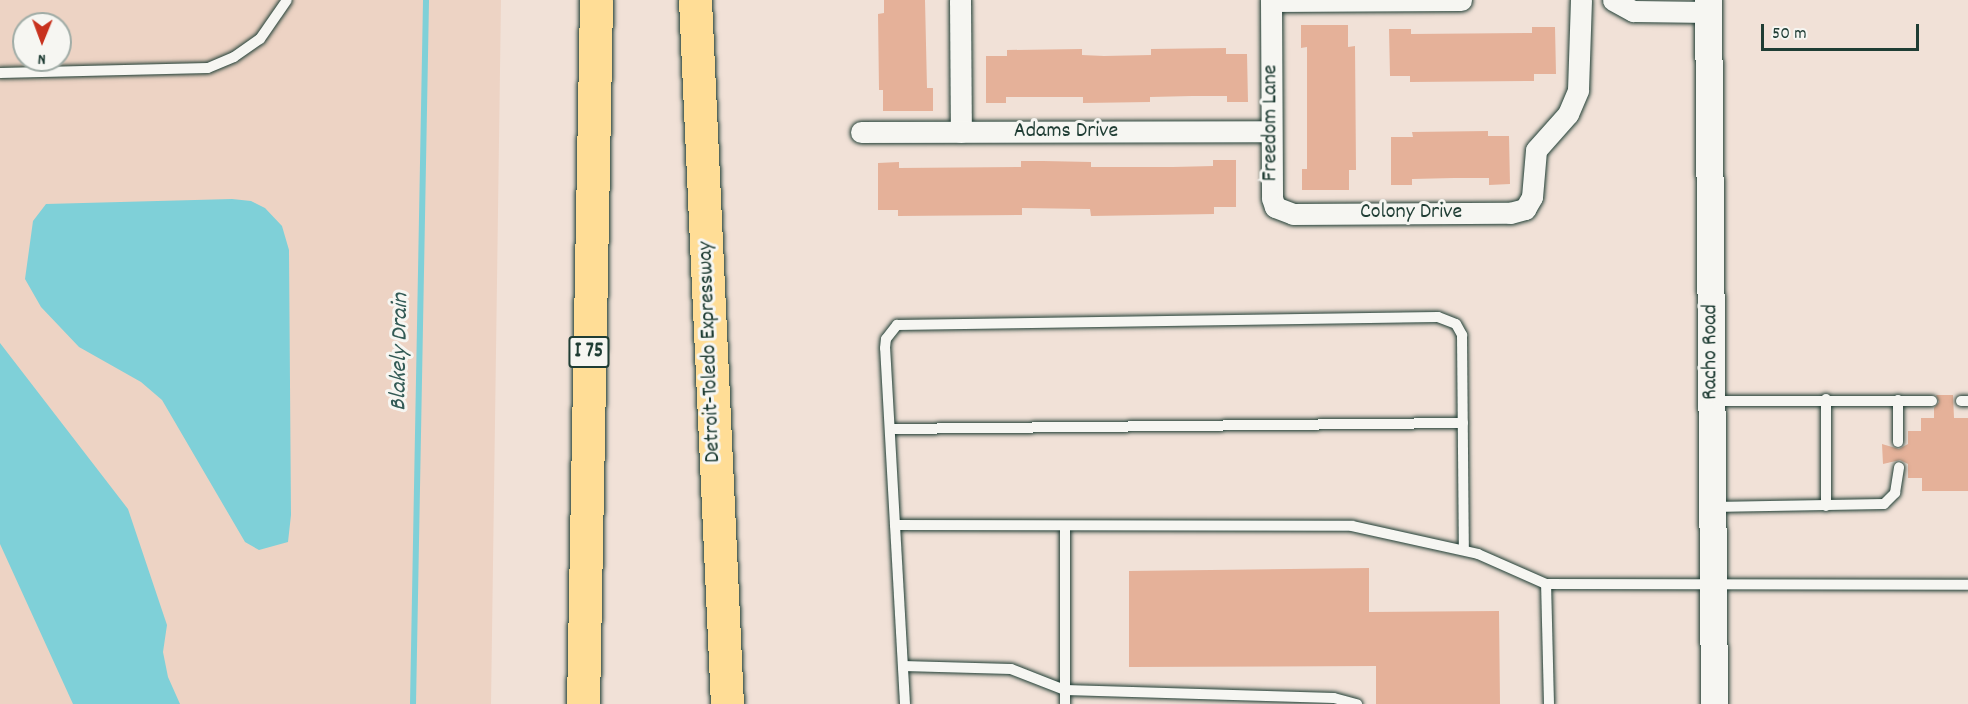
<!DOCTYPE html>
<html>
<head>
<meta charset="utf-8">
<style>
  body { margin:0 }
  #map { position:relative; width:1968px; height:704px; overflow:hidden; background:#f1e1d7; font-family:Dekko,sans-serif }
  div>[style] { position:absolute }
  .built>* { inset:0; background:#edd3c4 }
  .water>* { inset:0; background:#7fd0d8 }
  .stream>* { height:6px; margin:-3px; padding:0 3px; transform-origin:3px; border-radius:3px; background:#7fd0d8 }
  .building>* { inset:0; background:#e5b199 }
  .roads { filter:drop-shadow(0 0 2px #1f3d34) drop-shadow(0 0 2px #1f3d34) }
  .service>* { height:10px; margin:-5px; padding:0 5px; transform-origin:5px; border-radius:5px; background:#f6f6f2 }
  .minor>* { height:21px; margin:-10.5px; padding:0 10.5px; transform-origin:10.5px; border-radius:10.5px; background:#f6f6f2 }
  .tertiary>* { height:27px; margin:-13.5px; padding:0 13.5px; transform-origin:13.5px; border-radius:13.5px; background:#f6f6f2 }
  .motorway>* { height:33px; margin:-16.5px; padding:0 16.5px; transform-origin:16.5px; border-radius:16.5px; background:#ffdd96 }
  span { translate:-50% -50%; white-space:nowrap; text-align:center; line-height:1.15; -webkit-text-stroke:6px #f6f6f2; paint-order:stroke }
  .shield-label span { padding:2px 4px; background:#f6f6f2; border:2px solid; border-radius:4px; -webkit-text-stroke-width:0 }
  .shield-label { font-size:21px; color:#1f3d34; font-weight:700 }
  .street-label { font-size:22px; color:#1f3d34 }
  .water-label { font-size:24px; color:#325a55; font-style:italic }
  .north { position:absolute; left:12px; top:12px; width:60px; height:60px; box-sizing:border-box; background:#f6f6f2; border:2px solid #a0aca6; border-radius:50%; rotate:181deg; font-size:16px; font-weight:700; line-height:24px; text-align:center; color:#1f3d34 }
  .north::after { content:''; display:block; margin:auto; width:21px; height:27px; background:#c8321e; clip-path:polygon(50% 0,100% 100%,50% 72%,0 100%) }
  .scale { position:absolute; left:1761px; top:24px; width:158px; height:27px; box-sizing:border-box; border:3px solid #1f3d34; border-top:0; padding-left:8px; font-size:18px; line-height:21px; white-space:nowrap; color:#1f3d34; -webkit-text-stroke:4px #f6f6f2; paint-order:stroke }
</style>
</head>
<body>
<div id="map">
  <div class="built">
    <i style="clip-path:polygon(evenodd,0 0,501px 0,491px 704px,0 704px,0 0,24px 24px,60px 24px,60px 60px,24px 60px,24px 24px)"></i>
  </div>
  <div class="water">
    <i style="clip-path:polygon(232px 199px,251px 201px,265px 208px,282px 226px,289px 250px,291px 515px,288px 542px,259px 550px,245px 542px,162px 400px,141px 382px,79px 347px,41px 307px,25px 279px,33px 221px,46px 204px)"></i>
    <i style="clip-path:polygon(0 343px,128px 509px,167px 625px,163px 652px,168px 677px,180px 704px,73px 704px,0 544px)"></i>
  </div>
  <div class="stream">
    <i style="left:413px;top:704px;width:704px;rotate:-88.94deg"></i>
  </div>
  <div class="building">
    <i style="clip-path:polygon(884px 0,925px 0,927px 88px,933px 88px,933px 111px,883px 111px,883px 90px,879px 90px,878px 14px,884px 13px)"></i>
    <i style="clip-path:polygon(1301px 25px,1348px 25px,1348px 47px,1355px 46px,1356px 170px,1349px 170px,1349px 190px,1302px 190px,1302px 169px,1307px 169px,1307px 47px,1301px 48px)"></i>
    <i style="clip-path:polygon(1532px 27px,1555px 27px,1556px 74px,1534px 74px,1534px 81px,1410px 82px,1410px 76px,1390px 76px,1389px 29px,1411px 29px,1411px 34px,1532px 33px)"></i>
    <i style="clip-path:polygon(1226px 48px,1226px 54px,1247px 54px,1248px 102px,1227px 102px,1227px 96px,1192px 96px,1150px 97px,1150px 102px,1083px 103px,1083px 97px,1006px 97px,1006px 103px,986px 103px,986px 56px,1007px 56px,1007px 50px,1082px 49px,1082px 55px,1104px 56px,1151px 55px,1151px 49px)"></i>
    <i style="clip-path:polygon(1488px 131px,1488px 136px,1509px 136px,1510px 184px,1489px 185px,1489px 178px,1454px 178px,1412px 179px,1412px 185px,1391px 185px,1391px 137px,1413px 137px,1412px 132px)"></i>
    <i style="clip-path:polygon(1213px 160px,1236px 160px,1236px 207px,1214px 207px,1214px 214px,1091px 216px,1090px 209px,1022px 208px,1022px 215px,898px 216px,898px 210px,878px 210px,878px 163px,899px 162px,899px 168px,1021px 167px,1021px 161px,1043px 161px,1091px 162px,1091px 167px,1173px 167px,1213px 166px)"></i>
    <i style="clip-path:polygon(1936px 395px,1953px 395px,1954px 418px,1968px 418px,1968px 491px,1922px 491px,1922px 478px,1908px 478px,1908px 464px,1900px 460px,1883px 464px,1882px 444px,1899px 449px,1908px 444px,1908px 431px,1921px 431px,1921px 418px,1934px 418px,1934px 408px,1939px 402px)"></i>
    <i style="clip-path:polygon(1369px 568px,1369px 612px,1499px 611px,1500px 704px,1376px 704px,1376px 666px,1129px 667px,1129px 571px)"></i>
  </div>
  <div class="roads">
    <div class="service">
      <i style="left:0;top:73px;width:208px;rotate:-1.4deg"></i>
      <i style="left:208px;top:68px;width:28px;rotate:-23deg"></i>
      <i style="left:234px;top:57px;width:32px;rotate:-35deg"></i>
      <i style="left:260px;top:39px;width:47px;rotate:-55.3deg"></i>
      <i style="left:1826px;top:399px;width:107px;rotate:90deg"></i>
      <i style="left:1898px;top:400px;width:42px;rotate:90deg"></i>
      <i style="left:1711px;top:401px;width:221px"></i>
      <i style="left:1961px;top:401px;width:7px"></i>
      <i style="left:890px;top:429px;width:573px;rotate:-0.6deg"></i>
      <i style="left:1712px;top:507px;width:172px;rotate:-1deg"></i>
      <i style="left:1884px;top:504px;width:16px;rotate:-45deg"></i>
      <i style="left:1895px;top:493px;width:26px;rotate:-81deg"></i>
      <i style="left:895px;top:525px;width:177px;rotate:-93.2deg"></i>
      <i style="left:885px;top:348px;width:9px;rotate:-84deg"></i>
      <i style="left:886px;top:339px;width:18px;rotate:-52deg"></i>
      <i style="left:897px;top:325px;width:541px;rotate:-0.85deg"></i>
      <i style="left:1438px;top:317px;width:19px;rotate:21deg"></i>
      <i style="left:1456px;top:324px;width:13px;rotate:61deg"></i>
      <i style="left:1462px;top:335px;width:215px;rotate:89.5deg"></i>
      <i style="left:1065px;top:526px;width:178px;rotate:90deg"></i>
      <i style="left:903px;top:666px;width:108px;rotate:1.6deg"></i>
      <i style="left:1011px;top:669px;width:58px;rotate:21.3deg"></i>
      <i style="left:1065px;top:690px;width:269px;rotate:1.7deg"></i>
      <i style="left:1334px;top:698px;width:24px;rotate:15deg"></i>
      <i style="left:905px;top:704px;width:179px;rotate:-93.2deg"></i>
      <i style="left:895px;top:525px;width:457px;rotate:0.1deg"></i>
      <i style="left:1352px;top:526px;width:129px;rotate:12.5deg"></i>
      <i style="left:1478px;top:554px;width:74px;rotate:23.8deg"></i>
      <i style="left:1549px;top:704px;width:120px;rotate:-91.4deg"></i>
      <i style="left:1546px;top:584px;width:422px;rotate:0.1deg"></i>
    </div>
    <div class="minor">
      <i style="left:960px;top:0;width:132px;rotate:89.6deg"></i>
      <i style="left:1271px;top:0;width:198px;rotate:89.7deg"></i>
      <i style="left:1272px;top:198px;width:9px;rotate:72deg"></i>
      <i style="left:1275px;top:207px;width:19px;rotate:21deg"></i>
      <i style="left:1293px;top:214px;width:217px;rotate:-0.3deg"></i>
      <i style="left:1510px;top:213px;width:16px;rotate:-15deg"></i>
      <i style="left:1525px;top:209px;width:14px;rotate:-60deg"></i>
      <i style="left:1532px;top:197px;width:47px;rotate:-85.1deg"></i>
      <i style="left:1536px;top:150px;width:48px;rotate:-48.4deg"></i>
      <i style="left:1568px;top:114px;width:26px;rotate:-67deg"></i>
      <i style="left:1578px;top:90px;width:90px;rotate:-88.1deg"></i>
      <i style="left:1613px;top:0;width:23px;rotate:29deg"></i>
      <i style="left:1633px;top:11px;width:76px;rotate:0.8deg"></i>
      <i style="left:1271px;top:1px;width:190px;rotate:-0.3deg"></i>
      <i style="left:861px;top:132px;width:410px;rotate:-0.1deg"></i>
    </div>
    <div class="tertiary">
      <i style="left:1708px;top:0;width:704px;rotate:89.51deg"></i>
    </div>
    <div class="motorway">
      <i style="left:695px;top:0;width:705px;rotate:87.4deg"></i>
      <i style="left:583px;top:704px;width:704px;rotate:-88.94deg"></i>
    </div>
  </div>
  <div class="shield-label">
    <span style="left:589px;top:352px">I 75</span>
  </div>
  <div class="street-label">
    <span style="left:1271px;top:123px;rotate:-90deg">Freedom Lane</span>
    <span style="left:1066px;top:132px">Adams Drive</span>
    <span style="left:1411px;top:213px">Colony Drive</span>
    <span style="left:710px;top:352px;rotate:-92deg">Detroit-Toledo Expressway</span>
    <span style="left:1711px;top:352px;rotate:-90deg">Racho Road</span>
  </div>
  <div class="water-label">
    <span style="left:401px;top:352px;rotate:-89deg">Blakely Drain</span>
  </div>
  <div class="north">N</div>
  <div class="scale">50 m</div>
</div>
</body>
</html>
